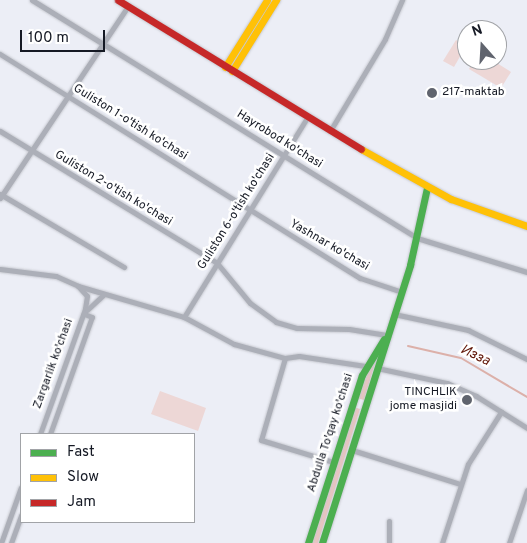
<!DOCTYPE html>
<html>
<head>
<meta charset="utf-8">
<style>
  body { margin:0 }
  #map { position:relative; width:527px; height:543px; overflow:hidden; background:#eceef6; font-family:Overpass,sans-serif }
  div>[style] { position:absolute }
  .green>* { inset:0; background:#edd7d6 }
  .forest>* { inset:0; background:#e8c5c1 }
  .stream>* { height:2px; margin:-1px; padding:0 1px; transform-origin:1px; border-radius:1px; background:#dcb0a9 }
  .roads { filter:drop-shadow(0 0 1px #c6c8cf) drop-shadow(0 0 1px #c6c8cf) }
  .street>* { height:5px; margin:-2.5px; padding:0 2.5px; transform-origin:2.5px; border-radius:2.5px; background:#acafb8 }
  .fast>* { height:7px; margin:-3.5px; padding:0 3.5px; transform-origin:3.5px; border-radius:3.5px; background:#4caf50 }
  .slow>* { height:7px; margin:-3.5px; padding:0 3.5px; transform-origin:3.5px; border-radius:3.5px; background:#ffc107 }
  .jam>* { height:7px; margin:-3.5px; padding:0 3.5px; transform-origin:3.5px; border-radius:3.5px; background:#c62828 }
  .dots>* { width:14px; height:14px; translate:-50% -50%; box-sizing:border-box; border:2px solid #fff; border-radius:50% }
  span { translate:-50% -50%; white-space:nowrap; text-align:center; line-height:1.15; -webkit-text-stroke:5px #fff; paint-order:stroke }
  .poi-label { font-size:12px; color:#151924 }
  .left { translate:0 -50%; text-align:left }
  .right { translate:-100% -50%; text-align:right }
  .street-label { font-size:12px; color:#151924 }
  .water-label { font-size:14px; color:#5f1405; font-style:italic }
  .legend { position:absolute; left:20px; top:433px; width:175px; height:90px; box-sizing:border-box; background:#fff; border:1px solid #a1a3a7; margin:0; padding:6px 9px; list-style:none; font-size:15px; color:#151924 }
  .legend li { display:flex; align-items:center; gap:10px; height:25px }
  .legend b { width:25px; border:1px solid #a1a3a7 }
  .north { position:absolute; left:457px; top:20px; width:50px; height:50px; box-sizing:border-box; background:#fff; border:1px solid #a1a3a7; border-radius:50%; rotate:341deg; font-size:14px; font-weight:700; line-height:20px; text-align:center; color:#151924 }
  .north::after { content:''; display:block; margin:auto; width:18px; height:22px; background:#60646e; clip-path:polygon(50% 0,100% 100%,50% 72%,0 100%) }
  .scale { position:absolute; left:20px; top:30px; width:85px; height:22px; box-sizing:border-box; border:2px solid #151924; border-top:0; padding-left:6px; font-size:15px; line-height:18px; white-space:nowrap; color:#151924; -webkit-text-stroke:4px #fff; paint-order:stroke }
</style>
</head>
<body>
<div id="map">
  <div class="green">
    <i style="clip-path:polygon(456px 40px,466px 46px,454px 67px,443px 61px)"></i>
    <i style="clip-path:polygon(474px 60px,492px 60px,511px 72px,501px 88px,469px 69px)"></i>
    <i style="clip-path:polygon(160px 391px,206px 408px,198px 431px,151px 414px)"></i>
  </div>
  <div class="forest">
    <i style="clip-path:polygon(377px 357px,364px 400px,357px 398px,364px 377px)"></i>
    <i style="clip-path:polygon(354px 407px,360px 409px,318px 543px,311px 543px)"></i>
  </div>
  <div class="stream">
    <i style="left:408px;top:346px;width:54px;rotate:12.8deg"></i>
    <i style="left:461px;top:358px;width:77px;rotate:30.6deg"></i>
  </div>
  <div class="roads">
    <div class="street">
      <i style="left:32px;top:0;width:453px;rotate:31.7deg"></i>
      <i style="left:417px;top:238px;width:115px;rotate:17.2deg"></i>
      <i style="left:0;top:54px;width:424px;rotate:31.9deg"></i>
      <i style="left:360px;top:278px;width:44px;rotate:18.4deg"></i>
      <i style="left:0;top:131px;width:254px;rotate:31.3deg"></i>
      <i style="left:217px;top:263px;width:52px;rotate:50.5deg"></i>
      <i style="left:250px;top:303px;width:32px;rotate:36deg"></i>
      <i style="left:276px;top:322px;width:22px;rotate:16deg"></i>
      <i style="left:297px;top:328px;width:52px;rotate:1.1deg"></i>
      <i style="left:349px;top:329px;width:38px;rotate:9deg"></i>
      <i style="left:330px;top:131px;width:107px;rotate:-59.1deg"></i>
      <i style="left:385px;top:39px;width:43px;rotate:-66.4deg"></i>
      <i style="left:0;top:194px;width:144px;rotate:30.5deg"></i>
      <i style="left:0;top:198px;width:231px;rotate:-56.3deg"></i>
      <i style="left:0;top:269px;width:56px;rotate:7.1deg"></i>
      <i style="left:56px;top:276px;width:24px;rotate:24deg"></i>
      <i style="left:78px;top:286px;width:13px;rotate:48deg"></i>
      <i style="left:87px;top:296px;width:13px;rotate:99deg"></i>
      <i style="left:85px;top:309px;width:133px;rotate:109.8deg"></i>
      <i style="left:78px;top:286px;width:110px;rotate:16.3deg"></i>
      <i style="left:184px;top:317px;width:57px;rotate:28.4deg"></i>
      <i style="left:234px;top:344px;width:53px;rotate:15.4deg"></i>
      <i style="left:285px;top:358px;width:14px;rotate:-8deg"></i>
      <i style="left:299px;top:356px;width:67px;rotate:8.6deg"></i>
      <i style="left:87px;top:310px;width:23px;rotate:-43deg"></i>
      <i style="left:394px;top:314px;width:76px;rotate:12.2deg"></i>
      <i style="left:468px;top:330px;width:66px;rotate:26.2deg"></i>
      <i style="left:184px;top:317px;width:234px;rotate:-58.3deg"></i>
      <i style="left:285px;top:358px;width:85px;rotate:106.3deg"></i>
      <i style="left:261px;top:440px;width:75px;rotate:17deg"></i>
      <i style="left:377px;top:368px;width:72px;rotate:12.1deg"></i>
      <i style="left:447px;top:383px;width:32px;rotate:24deg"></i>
      <i style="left:476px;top:396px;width:60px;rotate:32.1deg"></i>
      <i style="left:50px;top:434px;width:124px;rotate:-70.3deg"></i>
      <i style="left:92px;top:317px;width:9px;rotate:-159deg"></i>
      <i style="left:352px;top:450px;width:113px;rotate:17.5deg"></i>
      <i style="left:389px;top:521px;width:22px;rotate:90deg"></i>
      <i style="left:1px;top:543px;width:59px;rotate:-70.3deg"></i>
      <i style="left:11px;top:543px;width:30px;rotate:-70deg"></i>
      <i style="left:442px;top:543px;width:83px;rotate:-71.8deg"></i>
      <i style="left:468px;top:464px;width:62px;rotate:-57.6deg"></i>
      <i style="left:509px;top:543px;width:56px;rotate:-71.2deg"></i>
    </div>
    <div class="fast">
      <i style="left:308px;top:543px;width:176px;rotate:-72.2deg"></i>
      <i style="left:362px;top:375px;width:42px;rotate:-58.6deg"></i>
      <i style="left:322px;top:543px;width:292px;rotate:-72.4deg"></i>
      <i style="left:410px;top:265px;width:79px;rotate:-77.6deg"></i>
    </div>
    <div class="slow">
      <i style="left:225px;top:67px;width:79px;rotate:-57.9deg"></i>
      <i style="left:232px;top:71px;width:84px;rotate:-58.2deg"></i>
      <i style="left:361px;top:149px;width:103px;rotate:29.1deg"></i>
      <i style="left:451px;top:199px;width:81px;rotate:19.6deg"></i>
    </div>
    <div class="jam">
      <i style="left:118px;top:0;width:285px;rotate:31.5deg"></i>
    </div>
  </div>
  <div class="dots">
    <i style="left:432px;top:93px;background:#60646e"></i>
    <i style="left:467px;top:400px;background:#60646e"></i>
  </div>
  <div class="poi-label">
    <span class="left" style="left:442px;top:93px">217-maktab</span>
    <span class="right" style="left:457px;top:400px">TINCHLIK<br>jome masjidi</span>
  </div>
  <div class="street-label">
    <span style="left:130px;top:123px;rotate:32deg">Guliston 1-o'tish ko'chasi</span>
    <span style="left:279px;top:140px;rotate:32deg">Hayrobod ko'chasi</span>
    <span style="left:113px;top:189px;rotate:31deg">Guliston 2-o'tish ko'chasi</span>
    <span style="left:237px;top:212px;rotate:-58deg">Guliston 6-o'tish ko'chasi</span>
    <span style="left:329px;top:246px;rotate:30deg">Yashnar ko'chasi</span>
    <span style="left:54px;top:364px;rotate:-70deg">Zargarlik ko'chasi</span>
    <span style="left:331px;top:433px;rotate:-72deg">Abdulla To'qay ko'chasi</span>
  </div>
  <div class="water-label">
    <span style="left:475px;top:356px;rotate:26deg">Изза</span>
  </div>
  <ul class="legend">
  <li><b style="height:6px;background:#4caf50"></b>Fast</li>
  <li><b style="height:6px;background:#ffc107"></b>Slow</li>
  <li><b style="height:6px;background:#c62828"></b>Jam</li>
  </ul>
  <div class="north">N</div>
  <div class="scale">100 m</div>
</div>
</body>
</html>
